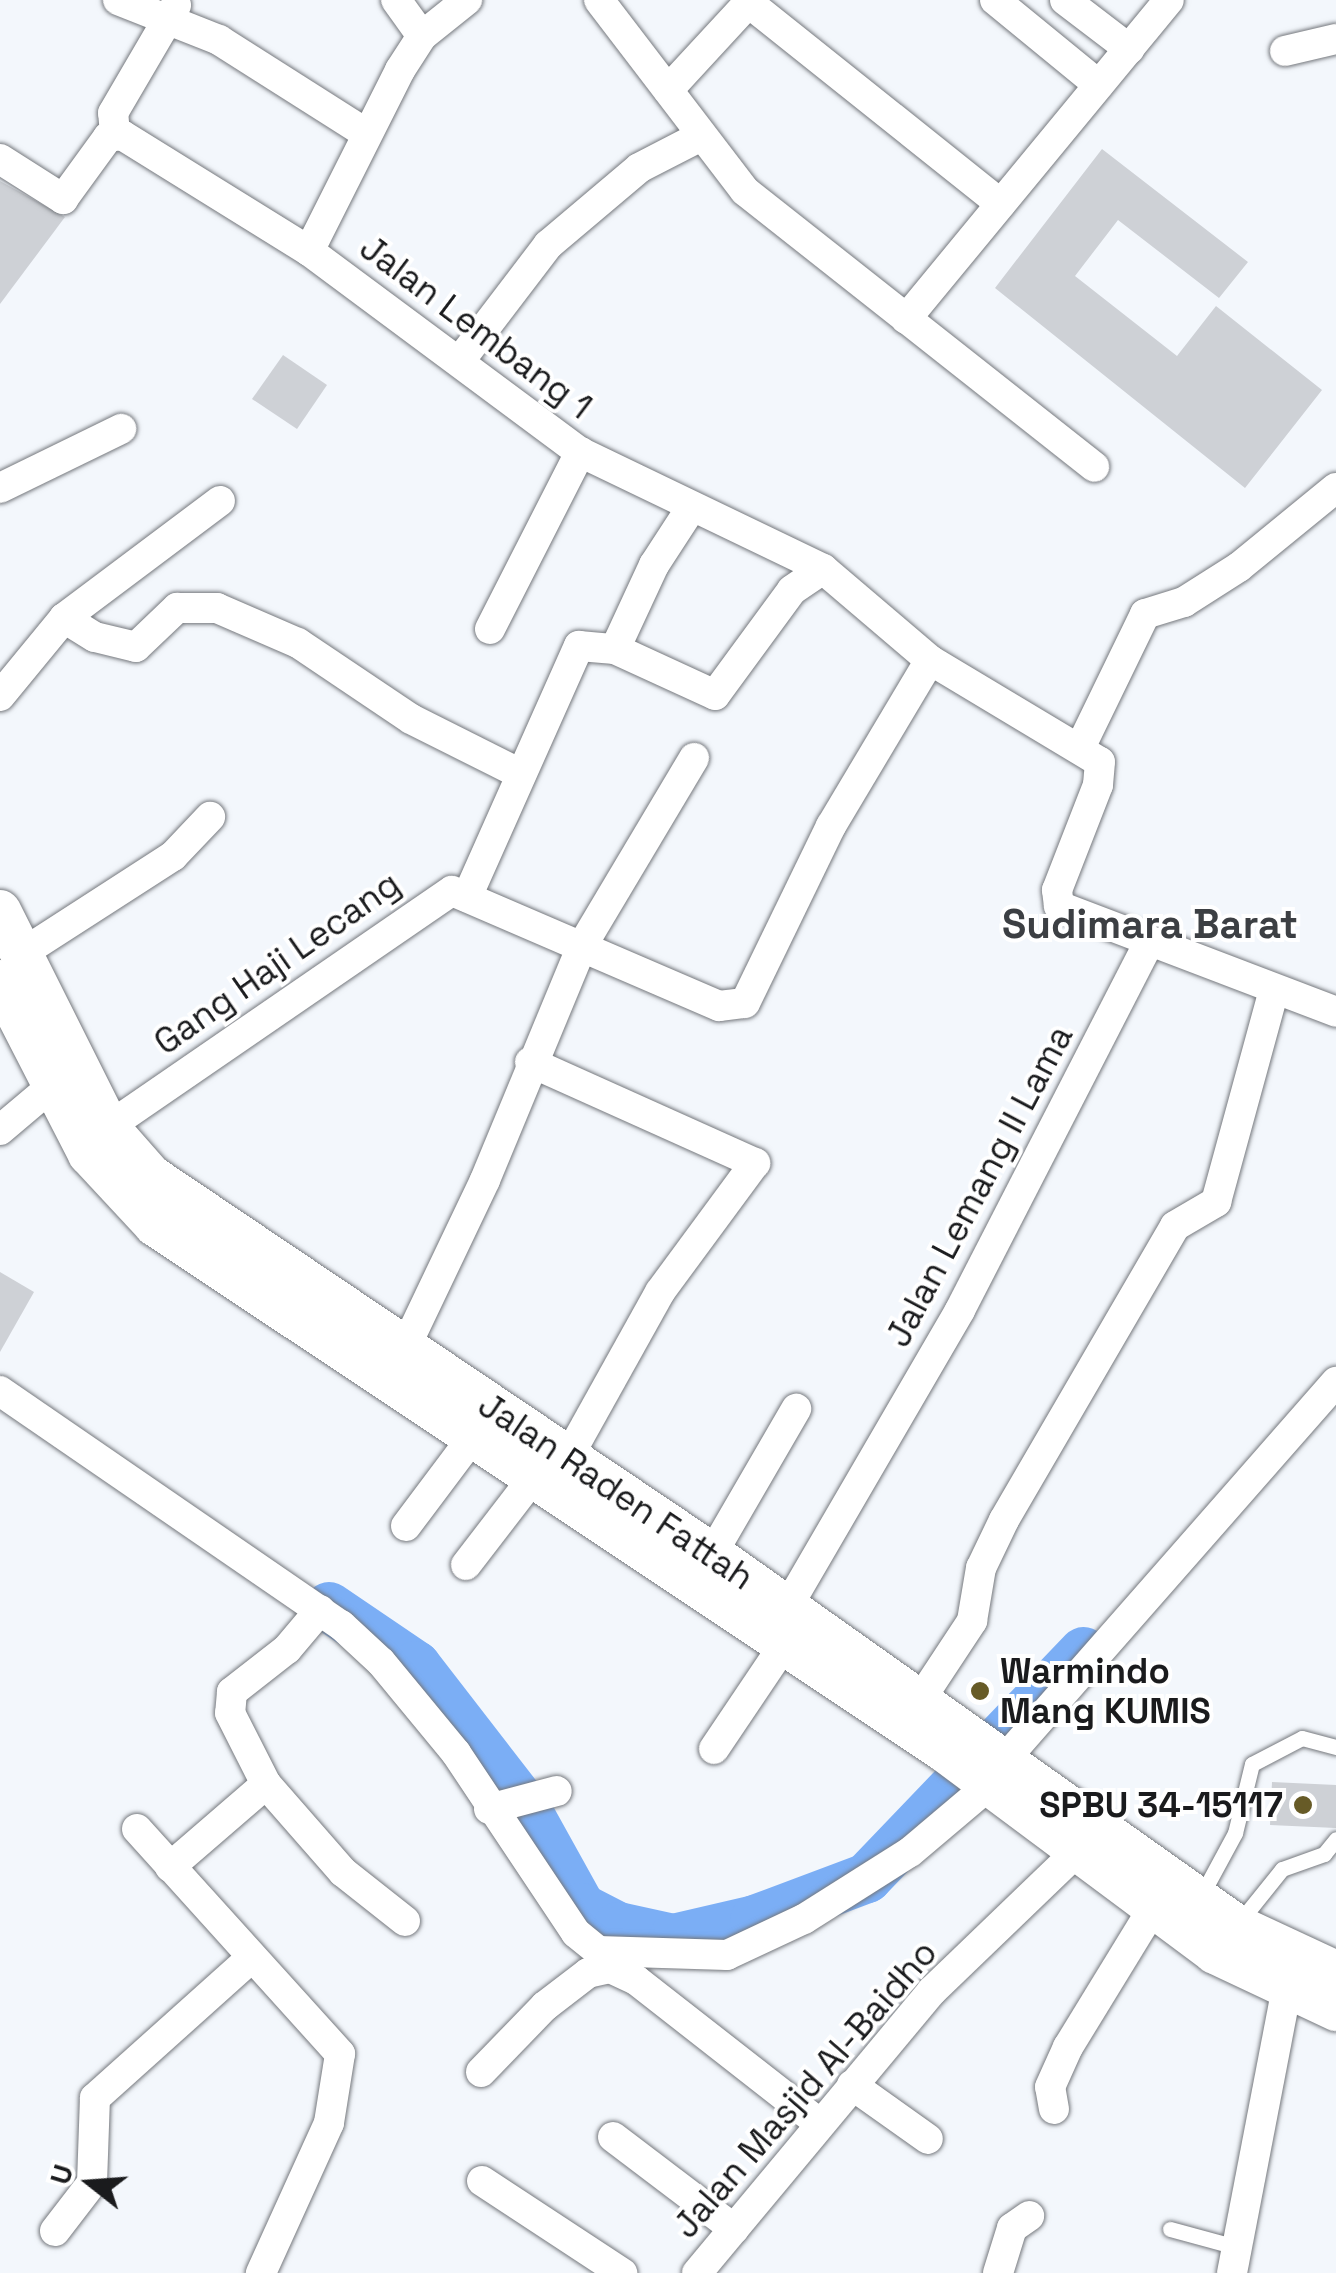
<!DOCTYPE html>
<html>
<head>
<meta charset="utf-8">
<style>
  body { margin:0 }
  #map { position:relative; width:1336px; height:2273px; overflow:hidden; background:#f3f7fc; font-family:"Space Grotesk",sans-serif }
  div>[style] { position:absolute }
  .river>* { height:50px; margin:-25px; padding:0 25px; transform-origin:25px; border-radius:25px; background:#7baef5 }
  .building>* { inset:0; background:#ced1d6 }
  .roads { filter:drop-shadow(0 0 2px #75787d) drop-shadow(0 0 2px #75787d) }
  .service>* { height:15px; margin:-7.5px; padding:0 7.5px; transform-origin:7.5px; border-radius:7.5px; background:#fff }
  .minor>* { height:30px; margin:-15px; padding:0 15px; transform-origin:15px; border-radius:15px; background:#fff }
  .secondary>* { height:42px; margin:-21px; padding:0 21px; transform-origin:21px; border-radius:21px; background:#fff }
  .dots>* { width:28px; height:28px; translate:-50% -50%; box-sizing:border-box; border:5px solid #fff; border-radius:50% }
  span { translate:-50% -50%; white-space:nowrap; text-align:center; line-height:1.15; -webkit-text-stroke:8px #fff; paint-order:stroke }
  .street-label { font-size:35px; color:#1a1b1d }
  .poi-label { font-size:35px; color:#1a1b1d; font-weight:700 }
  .left { translate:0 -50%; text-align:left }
  .right { translate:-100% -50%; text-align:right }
  .quarter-label { font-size:40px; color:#3c3f43; font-weight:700 }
  .north { position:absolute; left:40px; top:2133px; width:100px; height:100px; -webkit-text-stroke:8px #fff; paint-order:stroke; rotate:287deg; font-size:28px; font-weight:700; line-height:40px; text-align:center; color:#1a1b1d }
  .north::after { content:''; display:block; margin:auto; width:35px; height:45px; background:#1a1b1d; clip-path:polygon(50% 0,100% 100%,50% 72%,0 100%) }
</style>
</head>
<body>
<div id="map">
  <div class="river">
    <i style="left:329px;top:1607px;width:105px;rotate:34.1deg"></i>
    <i style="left:416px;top:1666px;width:178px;rotate:52.3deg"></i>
    <i style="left:525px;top:1807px;width:115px;rotate:61deg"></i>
    <i style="left:581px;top:1908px;width:42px;rotate:27.2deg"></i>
    <i style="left:618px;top:1927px;width:56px;rotate:12.3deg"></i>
    <i style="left:673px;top:1939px;width:84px;rotate:-13deg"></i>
    <i style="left:755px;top:1920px;width:120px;rotate:-20.6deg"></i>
    <i style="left:867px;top:1878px;width:313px;rotate:-46.2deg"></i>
  </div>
  <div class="building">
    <i style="clip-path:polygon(1102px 149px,1248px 262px,1219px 298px,1118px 220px,1075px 276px,1177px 356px,1216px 306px,1322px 390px,1245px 488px,995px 288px)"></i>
    <i style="clip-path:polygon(0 181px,65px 217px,0 304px)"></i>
    <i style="clip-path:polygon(283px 355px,327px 385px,297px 429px,252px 399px)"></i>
    <i style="clip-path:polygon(0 1272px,34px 1292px,0 1352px)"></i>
    <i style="clip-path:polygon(1272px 1782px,1336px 1785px,1336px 1828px,1270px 1825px)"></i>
  </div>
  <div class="roads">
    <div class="service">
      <i style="left:1201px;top:1896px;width:72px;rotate:-61.6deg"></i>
      <i style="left:1235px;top:1833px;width:71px;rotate:-76.2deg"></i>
      <i style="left:1252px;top:1764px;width:56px;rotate:-27.5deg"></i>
      <i style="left:1302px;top:1738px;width:35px;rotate:15deg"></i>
      <i style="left:1237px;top:1925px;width:72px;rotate:-51.2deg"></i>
      <i style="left:1282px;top:1869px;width:45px;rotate:-19.7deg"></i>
      <i style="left:1324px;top:1854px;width:19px;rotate:-51deg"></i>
      <i style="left:1170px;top:2229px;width:65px;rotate:15.1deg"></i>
    </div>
    <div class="minor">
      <i style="left:118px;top:0;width:109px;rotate:21.6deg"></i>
      <i style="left:219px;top:40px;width:175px;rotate:32.4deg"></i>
      <i style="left:396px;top:0;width:44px;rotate:54.2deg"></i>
      <i style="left:599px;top:0;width:240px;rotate:52.6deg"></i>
      <i style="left:745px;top:191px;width:445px;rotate:38.3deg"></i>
      <i style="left:995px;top:0;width:134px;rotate:39.3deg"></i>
      <i style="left:1065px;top:0;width:81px;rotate:37.4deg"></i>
      <i style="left:749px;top:3px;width:322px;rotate:38.6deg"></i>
      <i style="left:1285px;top:51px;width:52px;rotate:-13.2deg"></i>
      <i style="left:668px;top:90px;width:122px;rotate:-47.3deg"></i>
      <i style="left:115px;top:134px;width:21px;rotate:-95deg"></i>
      <i style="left:113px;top:113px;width:125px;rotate:-59.7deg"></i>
      <i style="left:0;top:159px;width:75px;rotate:32.4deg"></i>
      <i style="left:63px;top:199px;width:77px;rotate:-54deg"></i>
      <i style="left:108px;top:137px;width:14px;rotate:-8deg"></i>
      <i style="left:122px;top:135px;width:220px;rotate:31.8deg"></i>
      <i style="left:309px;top:251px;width:337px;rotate:36.6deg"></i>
      <i style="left:580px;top:452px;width:270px;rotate:25.7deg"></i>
      <i style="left:823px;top:569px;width:140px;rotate:40.4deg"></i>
      <i style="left:930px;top:660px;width:198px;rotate:31deg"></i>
      <i style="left:1100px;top:762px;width:23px;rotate:95deg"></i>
      <i style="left:1098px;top:785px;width:113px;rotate:111.3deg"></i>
      <i style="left:1057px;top:890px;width:16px;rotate:83deg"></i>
      <i style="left:1059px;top:906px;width:297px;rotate:20.9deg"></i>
      <i style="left:309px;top:251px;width:203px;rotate:-63.3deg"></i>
      <i style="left:400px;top:70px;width:40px;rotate:-57.1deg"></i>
      <i style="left:422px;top:36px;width:58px;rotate:-38.7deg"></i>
      <i style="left:906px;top:319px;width:413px;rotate:-50.5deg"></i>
      <i style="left:462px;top:358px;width:142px;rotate:-52.7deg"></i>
      <i style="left:548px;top:245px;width:119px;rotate:-40.2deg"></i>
      <i style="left:639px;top:168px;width:68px;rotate:-27.3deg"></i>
      <i style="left:0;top:488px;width:135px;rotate:-26deg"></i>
      <i style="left:64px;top:618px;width:36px;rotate:32deg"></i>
      <i style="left:95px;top:637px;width:42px;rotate:13.7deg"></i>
      <i style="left:136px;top:647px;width:57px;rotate:-43.6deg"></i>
      <i style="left:177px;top:608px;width:40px"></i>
      <i style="left:217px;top:608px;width:88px;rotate:23.4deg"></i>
      <i style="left:298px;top:643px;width:136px;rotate:33.9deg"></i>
      <i style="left:411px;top:719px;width:123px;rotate:26.6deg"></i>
      <i style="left:490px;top:629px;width:199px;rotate:-63deg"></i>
      <i style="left:615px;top:649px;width:110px;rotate:24.7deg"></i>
      <i style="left:715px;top:695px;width:130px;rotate:-53.7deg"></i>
      <i style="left:792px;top:590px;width:37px;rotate:-34deg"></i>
      <i style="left:0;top:696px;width:101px;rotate:-50.6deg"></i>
      <i style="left:64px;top:618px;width:195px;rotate:-36.9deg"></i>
      <i style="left:1080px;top:748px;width:149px;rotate:-64.1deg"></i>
      <i style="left:1145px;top:614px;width:41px;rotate:-17.1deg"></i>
      <i style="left:1184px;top:602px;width:65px;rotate:-32.5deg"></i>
      <i style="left:1239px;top:567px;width:125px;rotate:-39.2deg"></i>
      <i style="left:467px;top:897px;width:275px;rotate:-66deg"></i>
      <i style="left:579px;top:646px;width:36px;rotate:5deg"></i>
      <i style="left:615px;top:649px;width:93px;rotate:-65.1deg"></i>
      <i style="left:654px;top:565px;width:68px;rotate:-57deg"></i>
      <i style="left:21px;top:954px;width:181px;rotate:-32.8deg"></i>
      <i style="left:173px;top:856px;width:54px;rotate:-46.5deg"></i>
      <i style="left:530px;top:1062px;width:247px;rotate:24.2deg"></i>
      <i style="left:755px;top:1163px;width:160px;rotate:126.4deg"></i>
      <i style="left:660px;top:1292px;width:191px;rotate:119.1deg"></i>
      <i style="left:108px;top:1127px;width:417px;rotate:-34.5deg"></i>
      <i style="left:452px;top:891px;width:291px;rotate:23.3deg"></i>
      <i style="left:719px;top:1006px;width:26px;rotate:-7deg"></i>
      <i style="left:745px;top:1003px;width:197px;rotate:-64.1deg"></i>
      <i style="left:831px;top:826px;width:193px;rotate:-59.2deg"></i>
      <i style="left:0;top:1130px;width:68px;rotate:-40.2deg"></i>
      <i style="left:404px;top:1350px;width:188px;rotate:-64.5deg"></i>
      <i style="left:485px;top:1180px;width:253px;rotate:-67.5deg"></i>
      <i style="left:582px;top:946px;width:219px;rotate:-59.2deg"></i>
      <i style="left:0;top:1391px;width:414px;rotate:34.5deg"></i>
      <i style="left:341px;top:1625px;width:54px;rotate:42.8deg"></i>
      <i style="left:381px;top:1662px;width:118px;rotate:50.5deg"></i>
      <i style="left:456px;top:1753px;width:216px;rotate:56.3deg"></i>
      <i style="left:576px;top:1933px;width:28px;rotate:39deg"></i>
      <i style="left:598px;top:1951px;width:129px;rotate:1.8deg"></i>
      <i style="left:727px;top:1955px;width:85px;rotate:-25.1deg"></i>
      <i style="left:804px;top:1919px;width:125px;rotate:-32.3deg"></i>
      <i style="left:910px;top:1852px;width:102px;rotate:-40.2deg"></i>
      <i style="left:406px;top:1526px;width:110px;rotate:-53.1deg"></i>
      <i style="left:712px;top:1554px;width:168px;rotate:-59.9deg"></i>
      <i style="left:466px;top:1565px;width:110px;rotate:-52.4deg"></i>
      <i style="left:320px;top:1610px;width:51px;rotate:130.2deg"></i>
      <i style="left:287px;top:1649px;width:70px;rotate:142deg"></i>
      <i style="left:232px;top:1692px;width:21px;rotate:95deg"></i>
      <i style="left:230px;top:1713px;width:80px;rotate:63.1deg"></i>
      <i style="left:266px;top:1784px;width:117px;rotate:48.8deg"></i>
      <i style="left:343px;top:1872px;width:79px;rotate:38.3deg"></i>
      <i style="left:778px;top:1623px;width:362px;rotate:-59.8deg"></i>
      <i style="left:960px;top:1310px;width:415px;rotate:-62.8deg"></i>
      <i style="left:920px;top:1700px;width:95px;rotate:-56.6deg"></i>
      <i style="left:972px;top:1621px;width:54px;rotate:-80.4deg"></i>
      <i style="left:981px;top:1568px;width:53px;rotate:-64.4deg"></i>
      <i style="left:1004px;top:1520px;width:340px;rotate:-59.8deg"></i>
      <i style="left:1175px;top:1226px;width:48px;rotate:-30.3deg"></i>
      <i style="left:1216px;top:1202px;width:220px;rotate:-74.7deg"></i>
      <i style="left:714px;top:1749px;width:125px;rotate:-56.1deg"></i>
      <i style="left:1005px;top:1759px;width:502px;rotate:-48.72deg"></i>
      <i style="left:489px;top:1809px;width:70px;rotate:-14.8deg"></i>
      <i style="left:137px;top:1829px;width:303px;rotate:47.9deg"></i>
      <i style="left:340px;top:2054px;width:70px;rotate:99.1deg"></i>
      <i style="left:329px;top:2123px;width:165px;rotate:114.4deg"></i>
      <i style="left:170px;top:1867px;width:127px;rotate:-40.8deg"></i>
      <i style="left:481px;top:2072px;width:92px;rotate:-45.9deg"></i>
      <i style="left:545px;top:2006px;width:54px;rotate:-37.5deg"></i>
      <i style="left:588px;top:1973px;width:23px;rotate:-13deg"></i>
      <i style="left:610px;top:1968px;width:29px;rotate:25deg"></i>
      <i style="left:636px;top:1980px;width:232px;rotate:38deg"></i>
      <i style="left:852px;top:2085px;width:93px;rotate:35.4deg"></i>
      <i style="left:1054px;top:2109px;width:22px;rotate:-100deg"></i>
      <i style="left:1050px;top:2087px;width:44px;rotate:-65.8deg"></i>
      <i style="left:1068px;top:2047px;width:161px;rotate:-58.5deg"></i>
      <i style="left:613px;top:2137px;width:152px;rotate:37.2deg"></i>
      <i style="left:482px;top:2181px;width:168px;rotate:33.3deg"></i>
      <i style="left:55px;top:2231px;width:61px;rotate:-52.4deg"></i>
      <i style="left:92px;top:2183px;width:85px;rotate:-88deg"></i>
      <i style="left:95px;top:2098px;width:208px;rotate:-41.9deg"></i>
      <i style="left:697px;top:2273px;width:367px;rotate:-50.2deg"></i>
      <i style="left:932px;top:1991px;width:221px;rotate:-43.9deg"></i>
      <i style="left:998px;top:2273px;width:47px;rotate:-72.7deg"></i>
      <i style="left:1012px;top:2228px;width:21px;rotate:-35deg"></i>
      <i style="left:1232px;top:2273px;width:286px;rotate:-79.1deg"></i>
    </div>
    <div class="secondary">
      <i style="left:0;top:911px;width:241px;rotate:63.4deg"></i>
      <i style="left:108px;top:1127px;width:65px;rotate:48.7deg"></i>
      <i style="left:151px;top:1176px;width:676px;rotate:33.97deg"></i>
      <i style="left:712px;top:1554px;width:643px;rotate:35.32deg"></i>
      <i style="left:1237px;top:1926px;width:109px;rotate:24.9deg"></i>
      <i style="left:0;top:981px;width:195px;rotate:62.8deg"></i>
      <i style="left:89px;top:1154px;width:97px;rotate:47.1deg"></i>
      <i style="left:155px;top:1225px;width:947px;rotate:33.67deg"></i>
      <i style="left:943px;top:1750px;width:339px;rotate:36.7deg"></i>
      <i style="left:1215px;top:1953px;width:134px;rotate:25.2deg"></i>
    </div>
  </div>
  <div class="dots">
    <i style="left:980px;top:1691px;background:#675b27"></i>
    <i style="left:1303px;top:1805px;background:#675b27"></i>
  </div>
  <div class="street-label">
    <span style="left:476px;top:327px;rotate:37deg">Jalan Lembang 1</span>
    <span style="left:277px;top:963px;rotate:-35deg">Gang Haji Lecang</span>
    <span style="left:979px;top:1186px;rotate:-62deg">Jalan Lemang II Lama</span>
    <span style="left:616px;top:1491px;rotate:34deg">Jalan Raden Fattah</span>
    <span style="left:805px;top:2089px;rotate:-49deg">Jalan Masjid Al-Baidho</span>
  </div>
  <div class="poi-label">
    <span class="left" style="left:1000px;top:1691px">Warmindo<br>Mang KUMIS</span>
    <span class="right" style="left:1283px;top:1805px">SPBU 34-15117</span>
  </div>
  <div class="quarter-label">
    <span style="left:1150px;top:925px">Sudimara Barat</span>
  </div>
  <div class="north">U</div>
</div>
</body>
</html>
